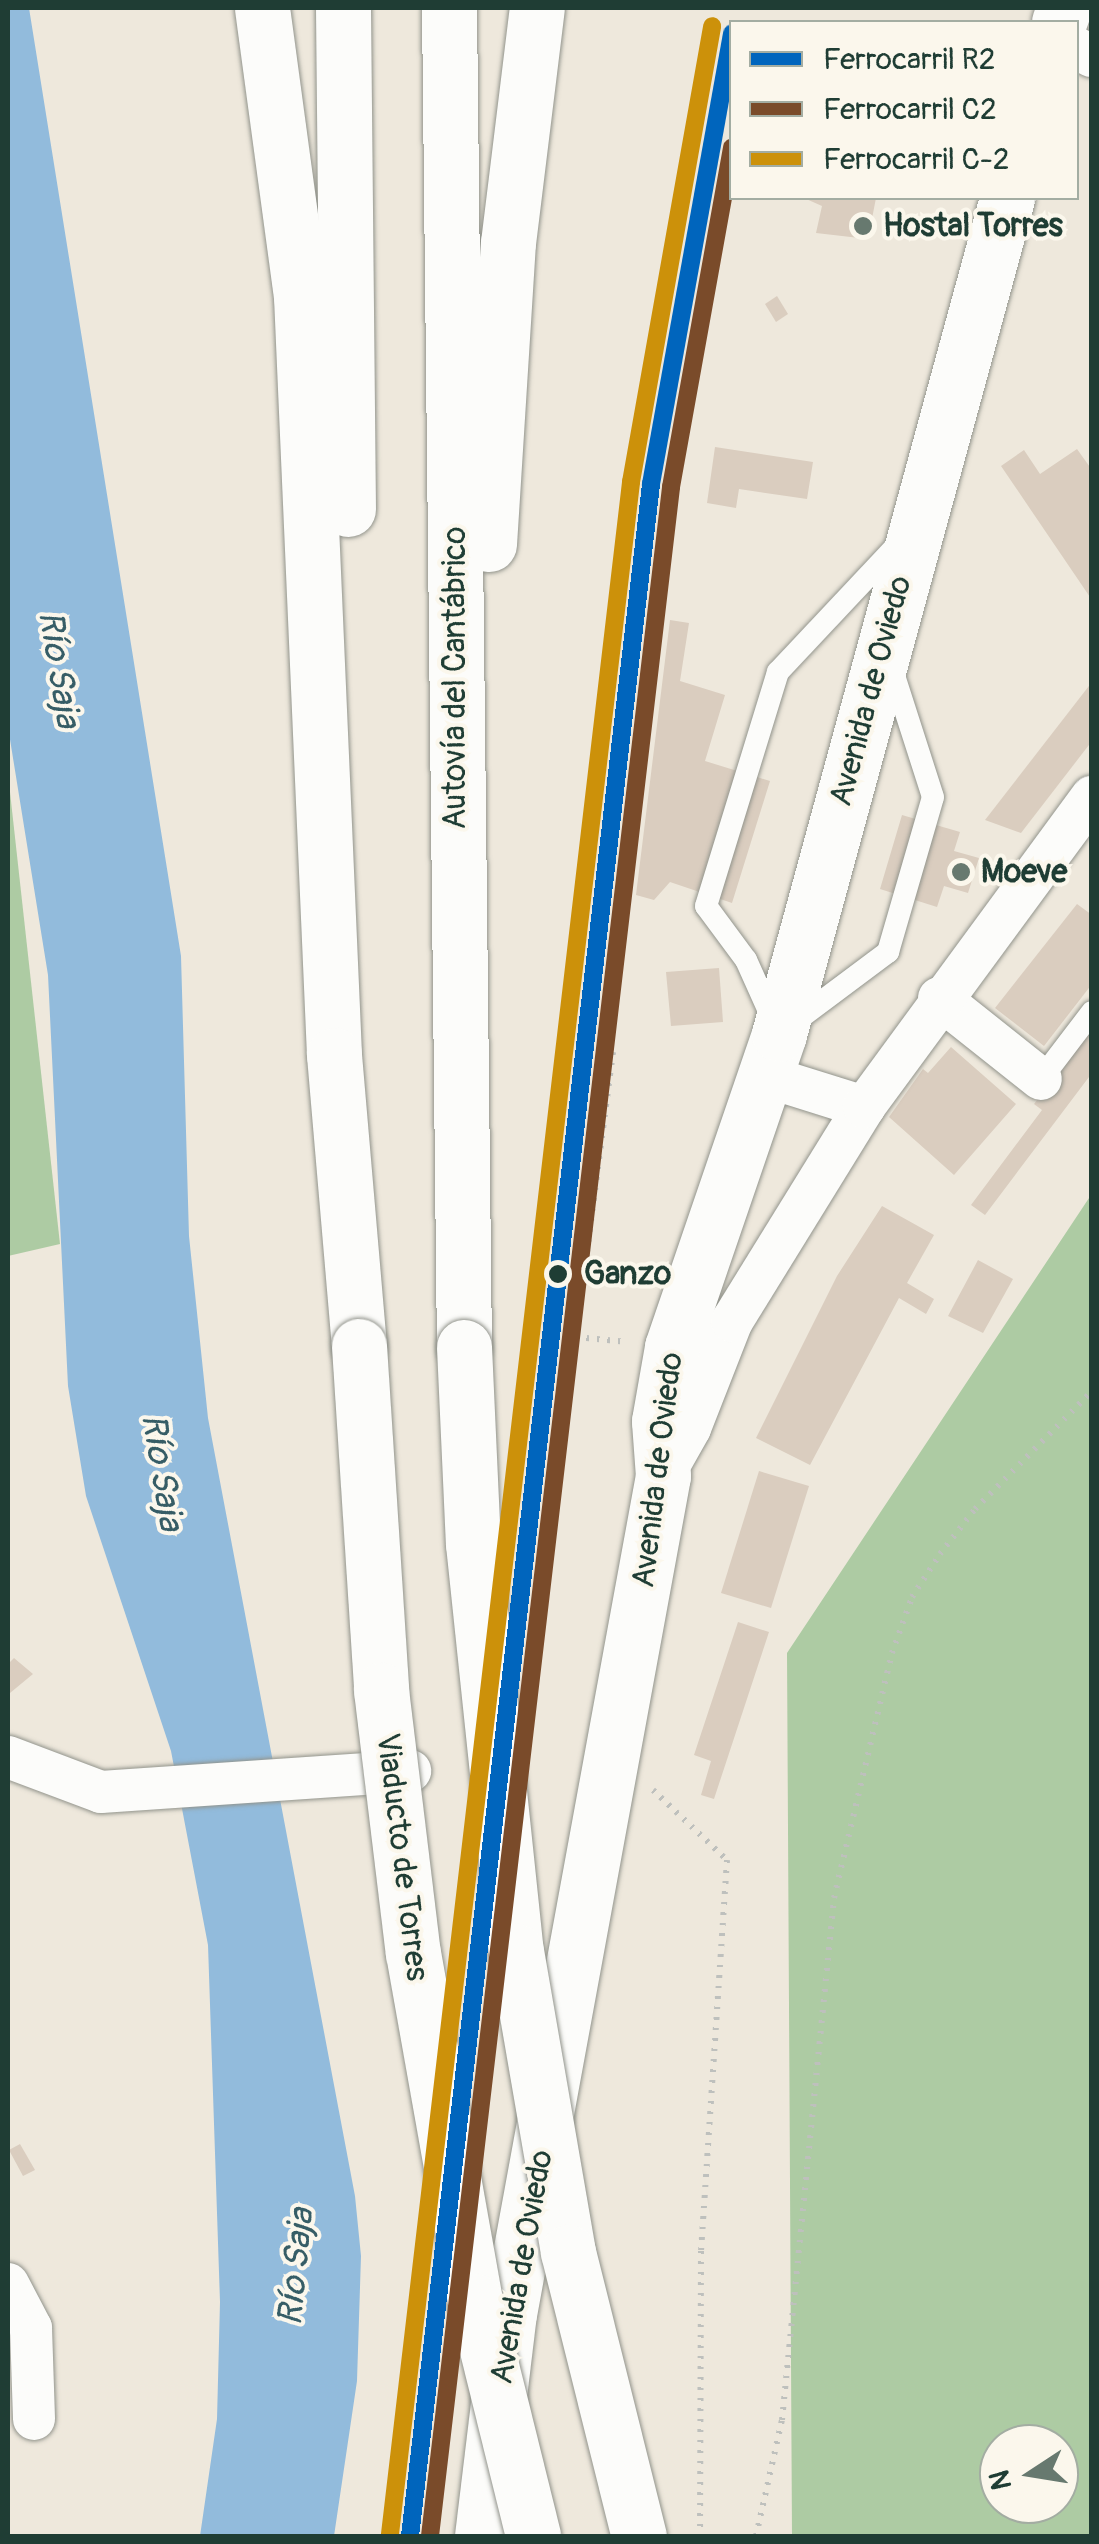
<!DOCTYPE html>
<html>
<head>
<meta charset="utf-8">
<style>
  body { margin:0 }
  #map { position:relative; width:1099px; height:2544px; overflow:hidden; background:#eee8dc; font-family:Pangolin,sans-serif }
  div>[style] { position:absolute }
  .forest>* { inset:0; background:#adcba3 }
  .water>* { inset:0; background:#92bbdc }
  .building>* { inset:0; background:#dacdbf }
  .path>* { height:6px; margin-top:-3px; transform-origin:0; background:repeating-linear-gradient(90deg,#bec0bd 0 2.5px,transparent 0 10.5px) }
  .roads { filter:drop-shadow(0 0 2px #92948c) drop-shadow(0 0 2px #92948c) }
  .lane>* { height:22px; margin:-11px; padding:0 11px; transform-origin:11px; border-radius:11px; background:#fcfcfa }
  .street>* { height:42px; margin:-21px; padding:0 21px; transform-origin:21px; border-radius:21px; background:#fcfcfa }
  .highway>* { height:55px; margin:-27.5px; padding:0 27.5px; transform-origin:27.5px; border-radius:27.5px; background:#fcfcfa }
  .bridges { filter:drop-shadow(0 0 2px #92948c) drop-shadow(0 0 2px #92948c) }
  .highway-bridge>* { height:55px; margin:-27.5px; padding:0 27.5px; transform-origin:27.5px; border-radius:27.5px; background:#fcfcfa }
  .rail-1>* { height:18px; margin:-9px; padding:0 9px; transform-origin:9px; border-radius:9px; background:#0065bd }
  .rail-2>* { height:18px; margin:-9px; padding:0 9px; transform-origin:9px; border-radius:9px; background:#7a4b2a }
  .rail-3>* { height:18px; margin:-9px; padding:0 9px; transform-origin:9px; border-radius:9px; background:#cc910a }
  .dots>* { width:28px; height:28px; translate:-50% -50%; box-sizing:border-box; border:5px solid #fbf7ec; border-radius:50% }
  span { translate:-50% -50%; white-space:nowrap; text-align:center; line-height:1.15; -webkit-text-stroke:8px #fbf7ec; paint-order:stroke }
  .poi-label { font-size:32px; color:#1f3d34; font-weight:700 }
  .left { translate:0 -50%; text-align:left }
  .street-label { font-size:32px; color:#1f3d34 }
  .stop-label { font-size:32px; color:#1f3d34; font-weight:700 }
  .water-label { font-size:35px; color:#365d66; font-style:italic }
  .frame { position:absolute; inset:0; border:10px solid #1f3d34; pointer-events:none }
  .legend { position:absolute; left:729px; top:20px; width:350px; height:180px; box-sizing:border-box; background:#fbf7ec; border:2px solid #a3ada2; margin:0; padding:12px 18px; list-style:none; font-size:30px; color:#1f3d34 }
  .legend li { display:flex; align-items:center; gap:20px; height:50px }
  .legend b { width:50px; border:2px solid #a3ada2 }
  .north { position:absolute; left:979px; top:2424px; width:100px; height:100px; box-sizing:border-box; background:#fbf7ec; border:2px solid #a3ada2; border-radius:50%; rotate:258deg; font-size:28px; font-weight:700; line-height:40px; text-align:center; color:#1f3d34 }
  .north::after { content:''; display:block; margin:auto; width:35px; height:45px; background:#67796f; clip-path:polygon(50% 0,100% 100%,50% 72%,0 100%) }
</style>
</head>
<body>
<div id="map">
  <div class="forest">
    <i style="clip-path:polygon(8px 774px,60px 1244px,8px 1256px)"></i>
    <i style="clip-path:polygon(evenodd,1091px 1195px,1091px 2536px,792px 2536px,787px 1653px,1091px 1195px,999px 2444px,1059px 2444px,1059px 2504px,999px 2504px,999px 2444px)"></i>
  </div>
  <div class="water">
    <i style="clip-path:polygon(8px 8px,29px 8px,181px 956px,189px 1236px,208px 1418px,355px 2196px,361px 2256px,357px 2381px,334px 2536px,200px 2536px,217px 2419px,220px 2302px,208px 1945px,171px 1751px,86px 1496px,68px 1386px,48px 975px,8px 727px)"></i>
  </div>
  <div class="building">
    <i style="clip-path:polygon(804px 198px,876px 198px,868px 239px,816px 233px,822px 206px)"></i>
    <i style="clip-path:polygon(777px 296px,788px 314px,776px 322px,765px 304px)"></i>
    <i style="clip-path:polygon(715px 447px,813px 462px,807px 499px,739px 489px,736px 508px,707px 503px)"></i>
    <i style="clip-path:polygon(1077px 449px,1092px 470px,1092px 600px,1001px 466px,1024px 450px,1040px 474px)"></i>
    <i style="clip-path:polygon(670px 620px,689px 623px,680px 681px,725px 695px,705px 761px,770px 781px,732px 903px,670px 882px,654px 900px,636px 895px)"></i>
    <i style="clip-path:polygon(1092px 682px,1092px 741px,1021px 833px,985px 820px)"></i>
    <i style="clip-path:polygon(902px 815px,960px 832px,954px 851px,979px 858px,968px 893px,944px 886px,937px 907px,880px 889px)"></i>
    <i style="clip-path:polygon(1077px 904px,1092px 915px,1092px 984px,1044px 1046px,995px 1008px)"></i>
    <i style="clip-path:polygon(719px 968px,723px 1022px,671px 1026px,666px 972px)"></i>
    <i style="clip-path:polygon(1092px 1028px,1092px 1073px,985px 1215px,971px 1205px,1042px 1110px,1034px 1104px)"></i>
    <i style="clip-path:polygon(951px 1047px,1016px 1104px,954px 1175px,889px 1117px,923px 1069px,928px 1073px)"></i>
    <i style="clip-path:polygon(882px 1206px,934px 1235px,907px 1283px,934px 1299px,926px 1314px,899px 1298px,810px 1465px,756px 1438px,837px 1276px)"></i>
    <i style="clip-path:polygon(978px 1260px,1013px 1279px,983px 1333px,948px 1316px)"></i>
    <i style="clip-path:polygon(759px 1471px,809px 1486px,771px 1608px,721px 1593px)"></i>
    <i style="clip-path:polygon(738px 1622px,769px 1632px,714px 1799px,701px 1795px,711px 1761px,694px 1755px)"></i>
    <i style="clip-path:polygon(14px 1658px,33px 1674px,10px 1693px,8px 1664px)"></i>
    <i style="clip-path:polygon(20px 2144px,35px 2170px,23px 2176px,9px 2150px)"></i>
  </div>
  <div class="path">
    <i style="left:519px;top:1459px;width:417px;rotate:-83.4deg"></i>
    <i style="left:567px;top:1045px;width:47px;rotate:8.7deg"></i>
    <i style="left:613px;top:1052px;width:287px;rotate:97.4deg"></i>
    <i style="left:576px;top:1337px;width:52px;rotate:5.5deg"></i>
    <i style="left:653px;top:1790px;width:102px;rotate:43.4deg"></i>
    <i style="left:727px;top:1860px;width:392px;rotate:93.8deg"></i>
    <i style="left:701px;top:2251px;width:285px;rotate:90.2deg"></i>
    <i style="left:756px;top:2536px;width:119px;rotate:-77.4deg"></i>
    <i style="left:782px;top:2420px;width:525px;rotate:-84.31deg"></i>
    <i style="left:834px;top:1898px;width:252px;rotate:-76.7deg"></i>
    <i style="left:892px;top:1653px;width:59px;rotate:-70.3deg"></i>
    <i style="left:912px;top:1597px;width:51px;rotate:-56.9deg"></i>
    <i style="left:940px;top:1554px;width:57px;rotate:-52.1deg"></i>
    <i style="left:975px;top:1509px;width:166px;rotate:-45.2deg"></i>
  </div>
  <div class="roads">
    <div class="lane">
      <i style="left:773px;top:1020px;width:66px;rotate:-114.2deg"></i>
      <i style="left:746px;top:960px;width:67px;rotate:-126.5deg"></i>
      <i style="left:706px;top:906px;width:245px;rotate:-72.9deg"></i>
      <i style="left:778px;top:672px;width:175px;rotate:-46.8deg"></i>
      <i style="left:793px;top:1023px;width:119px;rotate:-36.8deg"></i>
      <i style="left:888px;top:952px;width:161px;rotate:-73.8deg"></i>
      <i style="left:933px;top:797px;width:138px;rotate:-107.8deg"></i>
      <i style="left:1041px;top:1079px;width:84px;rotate:-52.7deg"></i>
    </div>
    <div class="street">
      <i style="left:1076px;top:48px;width:18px;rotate:27deg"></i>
      <i style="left:939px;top:998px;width:130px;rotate:38.5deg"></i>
      <i style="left:765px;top:1076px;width:104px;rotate:17.4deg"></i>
      <i style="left:663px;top:1476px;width:55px;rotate:-60.6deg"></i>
      <i style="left:690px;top:1428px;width:115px;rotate:-68.6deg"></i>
      <i style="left:732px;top:1321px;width:251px;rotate:-58.3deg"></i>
      <i style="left:864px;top:1107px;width:385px;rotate:-53.7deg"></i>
      <i style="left:8px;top:1757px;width:99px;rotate:20.6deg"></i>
      <i style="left:101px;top:1792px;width:310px;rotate:-3.9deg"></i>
      <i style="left:8px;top:2284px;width:50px;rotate:62.4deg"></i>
      <i style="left:31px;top:2328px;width:91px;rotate:88.1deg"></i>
    </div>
    <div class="highway">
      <i style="left:262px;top:8px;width:291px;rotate:82.3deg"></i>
      <i style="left:301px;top:296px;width:760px;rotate:87.51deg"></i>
      <i style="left:334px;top:1055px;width:292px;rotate:85.1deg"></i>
      <i style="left:343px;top:8px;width:501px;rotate:89.43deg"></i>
      <i style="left:449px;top:8px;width:1339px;rotate:89.36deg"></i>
      <i style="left:1059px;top:22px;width:15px;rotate:-70deg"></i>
      <i style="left:489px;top:544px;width:302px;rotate:-86.4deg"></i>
      <i style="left:508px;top:243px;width:237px;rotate:-83deg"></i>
      <i style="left:482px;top:2536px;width:224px;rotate:-83.1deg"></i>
      <i style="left:509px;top:2314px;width:852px;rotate:-79.59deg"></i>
      <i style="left:663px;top:1476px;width:55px;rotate:-94.2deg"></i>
      <i style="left:659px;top:1421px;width:75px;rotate:-80deg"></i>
      <i style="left:672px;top:1347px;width:331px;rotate:-71.1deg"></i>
      <i style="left:779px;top:1034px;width:867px;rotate:-74.74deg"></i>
    </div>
  </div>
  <div class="bridges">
    <div class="highway-bridge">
      <i style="left:359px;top:1346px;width:345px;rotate:86.3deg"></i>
      <i style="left:381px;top:1690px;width:265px;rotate:83.1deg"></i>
      <i style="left:413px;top:1953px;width:353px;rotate:79.9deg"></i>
      <i style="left:475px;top:2301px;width:242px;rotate:76.1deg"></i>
      <i style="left:464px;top:1347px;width:197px;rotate:87.4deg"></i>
      <i style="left:473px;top:1544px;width:409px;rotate:84deg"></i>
      <i style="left:516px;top:1951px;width:305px;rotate:80.2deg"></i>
      <i style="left:568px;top:2252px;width:293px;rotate:76deg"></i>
    </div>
  </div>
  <div class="rail-1">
    <i style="left:410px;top:2536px;width:2066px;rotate:-83.3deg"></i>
    <i style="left:651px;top:484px;width:458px;rotate:-79.8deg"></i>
  </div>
  <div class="rail-2">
    <i style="left:430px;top:2536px;width:2063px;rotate:-83.29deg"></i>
    <i style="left:671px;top:487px;width:345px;rotate:-79.8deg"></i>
  </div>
  <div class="rail-3">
    <i style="left:390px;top:2534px;width:2066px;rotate:-83.3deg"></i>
    <i style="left:631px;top:482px;width:463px;rotate:-79.9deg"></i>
  </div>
  <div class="dots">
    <i style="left:863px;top:226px;background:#67796f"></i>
    <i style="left:961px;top:872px;background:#67796f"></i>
    <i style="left:558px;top:1274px;background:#1f3d34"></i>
  </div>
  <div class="poi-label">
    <span class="left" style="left:883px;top:226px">Hostal Torres</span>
    <span class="left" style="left:981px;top:872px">Moeve</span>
  </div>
  <div class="street-label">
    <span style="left:455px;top:678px;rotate:-90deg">Autovía del Cantábrico</span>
    <span style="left:871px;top:691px;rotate:-75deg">Avenida de Oviedo</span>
    <span style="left:658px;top:1470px;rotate:-83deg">Avenida de Oviedo</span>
    <span style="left:402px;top:1857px;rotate:83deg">Viaducto de Torres</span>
    <span style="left:522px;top:2267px;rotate:-80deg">Avenida de Oviedo</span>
  </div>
  <div class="stop-label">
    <span class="left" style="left:584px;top:1274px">Ganzo</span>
  </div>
  <div class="water-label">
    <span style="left:59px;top:669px;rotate:81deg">Río Saja</span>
    <span style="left:162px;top:1472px;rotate:81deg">Río Saja</span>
    <span style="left:296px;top:2267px;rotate:-84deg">Río Saja</span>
  </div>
  <div class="frame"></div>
  <ul class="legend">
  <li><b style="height:12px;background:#0065bd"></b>Ferrocarril R2</li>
  <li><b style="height:12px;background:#7a4b2a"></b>Ferrocarril C2</li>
  <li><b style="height:12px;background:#cc910a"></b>Ferrocarril C-2</li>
  </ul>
  <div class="north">N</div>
</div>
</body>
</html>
